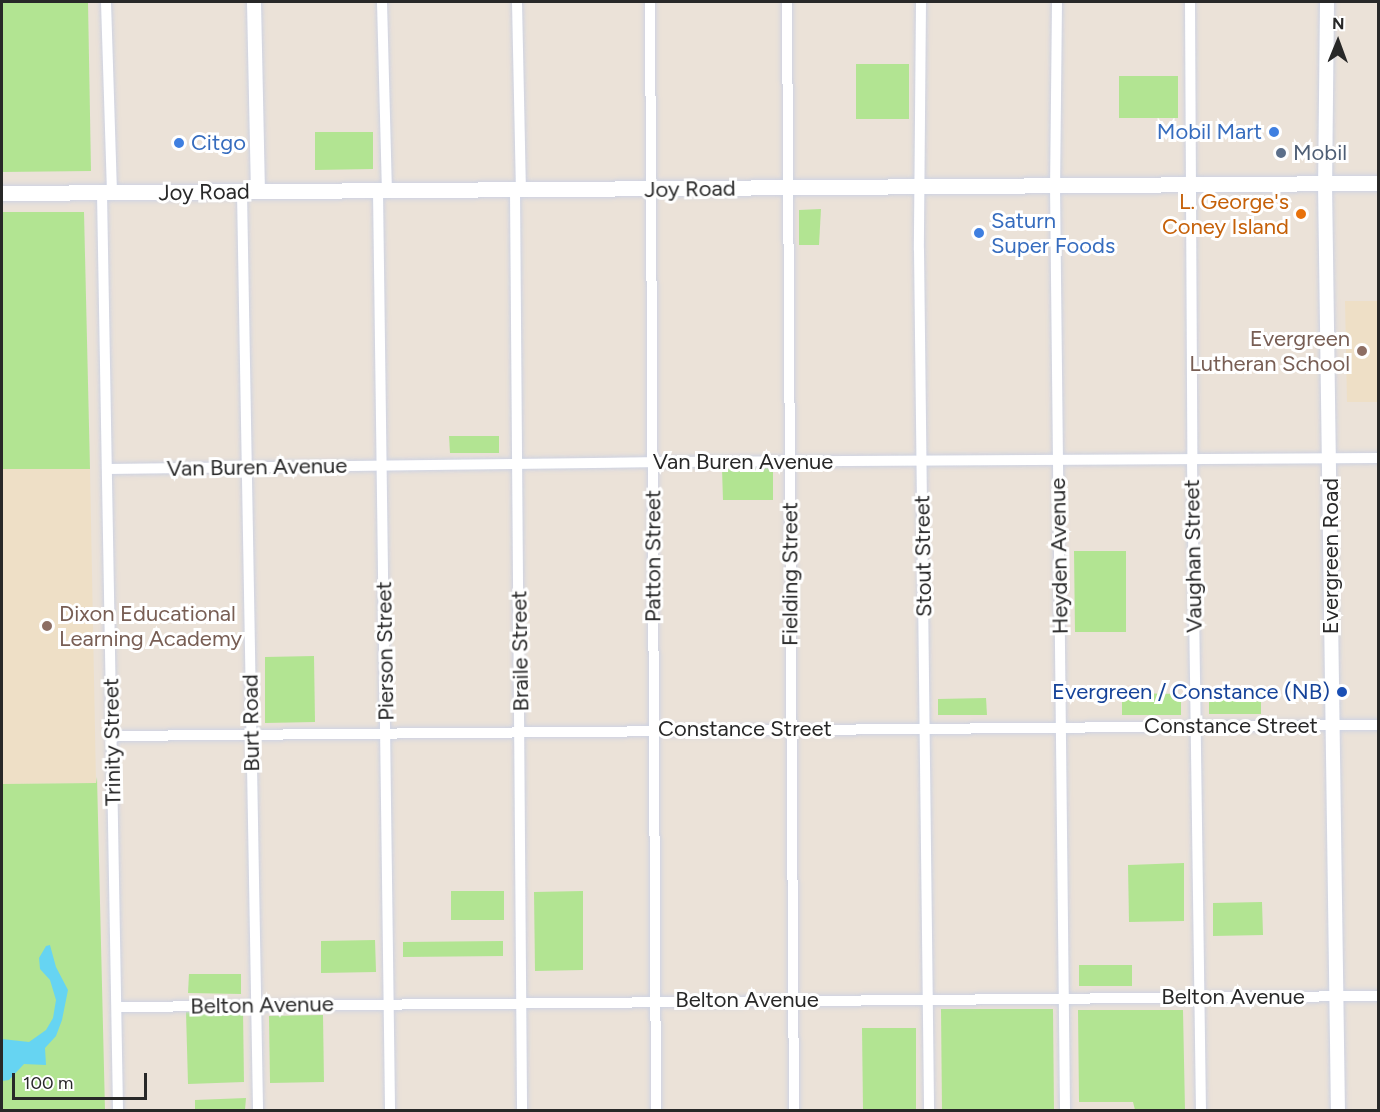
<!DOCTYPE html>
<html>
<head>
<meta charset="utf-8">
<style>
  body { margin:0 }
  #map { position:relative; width:1380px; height:1112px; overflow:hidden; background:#ebe2d8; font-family:Figtree,sans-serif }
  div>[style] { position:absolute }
  .education>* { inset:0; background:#eedfc6 }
  .green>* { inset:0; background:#b2e492 }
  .water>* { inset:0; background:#66d4f2 }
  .roads { filter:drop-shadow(0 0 2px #cdd2e2) drop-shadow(0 0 2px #cdd2e2) }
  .minor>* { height:10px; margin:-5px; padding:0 5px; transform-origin:5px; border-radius:5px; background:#fff }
  .tertiary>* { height:14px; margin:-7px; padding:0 7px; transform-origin:7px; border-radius:7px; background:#fff }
  .secondary>* { height:15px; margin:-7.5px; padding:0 7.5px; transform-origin:7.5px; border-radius:7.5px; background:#fff }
  .dots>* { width:16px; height:16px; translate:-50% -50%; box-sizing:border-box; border:3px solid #fff; border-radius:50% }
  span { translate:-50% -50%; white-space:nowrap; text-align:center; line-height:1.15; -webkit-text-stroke:6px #fff; paint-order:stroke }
  .shop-label { font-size:22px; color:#366cbe }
  .right { translate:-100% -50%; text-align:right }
  .left { translate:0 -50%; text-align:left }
  .service-label { font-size:22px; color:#4e5e75 }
  .street-label { font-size:22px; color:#282828 }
  .food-label { font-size:22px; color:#c56008 }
  .education-label { font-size:22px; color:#785e54 }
  .transit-label { font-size:22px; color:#164399 }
  .frame { position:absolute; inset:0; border:3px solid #282828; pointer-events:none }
  .north { position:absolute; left:1308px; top:12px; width:60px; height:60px; -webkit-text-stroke:4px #fff; paint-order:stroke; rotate:1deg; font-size:16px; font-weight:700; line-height:24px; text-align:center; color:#282828 }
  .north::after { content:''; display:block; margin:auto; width:21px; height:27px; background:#282828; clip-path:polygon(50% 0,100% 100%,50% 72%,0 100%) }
  .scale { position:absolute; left:12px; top:1073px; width:135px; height:27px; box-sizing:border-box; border:3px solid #282828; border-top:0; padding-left:8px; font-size:18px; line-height:21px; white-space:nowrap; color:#282828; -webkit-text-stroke:4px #fff; paint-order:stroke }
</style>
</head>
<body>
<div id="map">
  <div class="education">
    <i style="clip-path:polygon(1345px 301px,1378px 301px,1378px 402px,1347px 402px)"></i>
    <i style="clip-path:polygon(2px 469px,90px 469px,96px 783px,2px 784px)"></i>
  </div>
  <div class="green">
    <i style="clip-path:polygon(2px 2px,88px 2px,91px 171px,2px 172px)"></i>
    <i style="clip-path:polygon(856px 64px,909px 64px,909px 119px,856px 119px)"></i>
    <i style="clip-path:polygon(1119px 76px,1178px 76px,1178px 118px,1119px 118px)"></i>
    <i style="clip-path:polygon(315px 132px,373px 132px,373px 169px,315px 170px)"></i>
    <i style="clip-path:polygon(821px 209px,819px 245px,799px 245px,799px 210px)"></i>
    <i style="clip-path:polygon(2px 212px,84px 212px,90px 469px,2px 469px)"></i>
    <i style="clip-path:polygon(449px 436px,499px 436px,499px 453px,450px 453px)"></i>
    <i style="clip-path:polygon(773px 468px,773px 500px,723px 500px,722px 469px)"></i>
    <i style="clip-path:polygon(1074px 551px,1126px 551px,1126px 632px,1075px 632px)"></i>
    <i style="clip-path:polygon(314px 656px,315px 722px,265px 723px,265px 657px)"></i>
    <i style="clip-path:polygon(1209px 692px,1261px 692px,1261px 714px,1209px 714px)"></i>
    <i style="clip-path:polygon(1122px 693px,1181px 694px,1181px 715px,1122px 715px)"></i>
    <i style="clip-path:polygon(986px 698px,987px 715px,938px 715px,938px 699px)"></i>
    <i style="clip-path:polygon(97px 777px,105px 1110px,2px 1110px,2px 784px,96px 783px)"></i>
    <i style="clip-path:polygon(1184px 863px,1184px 921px,1129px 922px,1128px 865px)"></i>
    <i style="clip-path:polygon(451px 891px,504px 891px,504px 920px,451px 920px)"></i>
    <i style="clip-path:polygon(583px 891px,583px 970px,535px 971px,534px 892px)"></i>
    <i style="clip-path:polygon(1262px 902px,1263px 935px,1213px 936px,1213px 903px)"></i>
    <i style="clip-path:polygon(375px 940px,376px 972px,321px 973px,321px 941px)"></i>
    <i style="clip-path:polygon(503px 941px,503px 956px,403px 957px,403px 942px)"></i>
    <i style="clip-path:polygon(1079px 965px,1132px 965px,1132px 986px,1079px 986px)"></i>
    <i style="clip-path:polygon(189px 974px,241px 974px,241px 994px,188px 993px)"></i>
    <i style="clip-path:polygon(941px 1009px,1053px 1009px,1054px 1110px,942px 1110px)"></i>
    <i style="clip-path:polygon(243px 1010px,244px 1082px,188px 1084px,186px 1012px)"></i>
    <i style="clip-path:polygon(1078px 1010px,1183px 1010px,1185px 1110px,1135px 1110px,1133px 1102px,1079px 1102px)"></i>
    <i style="clip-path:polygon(323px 1015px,324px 1082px,270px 1083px,269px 1016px)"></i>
    <i style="clip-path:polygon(862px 1028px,916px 1028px,916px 1110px,863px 1110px)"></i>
    <i style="clip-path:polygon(246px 1098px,245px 1110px,195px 1110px,195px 1100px)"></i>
  </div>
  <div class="water">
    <i style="clip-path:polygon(50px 945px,56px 967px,68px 990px,62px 1020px,56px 1036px,45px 1048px,46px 1065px,24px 1064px,9px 1080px,2px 1081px,2px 1039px,29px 1042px,46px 1030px,53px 1018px,56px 1000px,50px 980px,40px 969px,39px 958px,46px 946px)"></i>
  </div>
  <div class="roads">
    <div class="minor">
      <i style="left:106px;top:2px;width:191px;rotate:88.2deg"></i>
      <i style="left:382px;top:2px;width:189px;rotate:88.5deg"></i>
      <i style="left:517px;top:2px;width:189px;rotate:88.8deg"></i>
      <i style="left:650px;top:2px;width:1108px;rotate:89.69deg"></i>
      <i style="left:787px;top:2px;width:1108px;rotate:89.64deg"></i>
      <i style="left:921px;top:2px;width:248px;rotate:90.5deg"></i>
      <i style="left:919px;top:250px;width:860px;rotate:89.33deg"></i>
      <i style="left:1057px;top:2px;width:183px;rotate:90.6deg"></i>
      <i style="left:1055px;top:185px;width:925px;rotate:89.38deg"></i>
      <i style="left:1190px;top:2px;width:458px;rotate:89.7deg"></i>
      <i style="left:1192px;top:460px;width:650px;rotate:89.21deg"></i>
      <i style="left:378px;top:191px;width:919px;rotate:89.25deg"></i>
      <i style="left:515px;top:191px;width:919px;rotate:89.56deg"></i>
      <i style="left:242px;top:192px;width:918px;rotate:89deg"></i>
      <i style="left:102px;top:193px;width:917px;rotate:89deg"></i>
      <i style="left:107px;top:469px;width:556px;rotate:-0.72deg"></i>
      <i style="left:663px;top:462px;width:715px;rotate:-0.32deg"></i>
      <i style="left:112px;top:736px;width:1266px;rotate:-0.5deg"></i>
      <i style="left:117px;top:1007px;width:1261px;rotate:-0.5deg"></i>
    </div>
    <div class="tertiary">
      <i style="left:254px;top:2px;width:190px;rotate:88.8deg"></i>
      <i style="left:1327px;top:2px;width:181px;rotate:90.6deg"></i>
      <i style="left:1325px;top:183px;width:927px;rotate:89.2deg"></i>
    </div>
    <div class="secondary">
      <i style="left:2px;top:193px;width:1376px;rotate:-0.42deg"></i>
    </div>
  </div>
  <div class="dots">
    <i style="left:1274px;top:132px;background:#3f7fe0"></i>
    <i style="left:179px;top:143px;background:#3f7fe0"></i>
    <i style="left:1281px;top:153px;background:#5c6f8a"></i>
    <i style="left:1301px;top:214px;background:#e8710a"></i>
    <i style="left:979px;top:233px;background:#3f7fe0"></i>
    <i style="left:1362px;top:351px;background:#8d6e63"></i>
    <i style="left:47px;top:626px;background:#8d6e63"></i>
    <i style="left:1342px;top:692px;background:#1a4fb4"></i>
  </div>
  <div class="shop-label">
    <span class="right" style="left:1262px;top:132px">Mobil Mart</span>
    <span class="left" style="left:191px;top:143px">Citgo</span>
    <span class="left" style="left:991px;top:233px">Saturn<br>Super Foods</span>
  </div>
  <div class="service-label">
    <span class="left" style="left:1293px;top:153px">Mobil</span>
  </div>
  <div class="street-label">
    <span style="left:690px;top:189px;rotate:-1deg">Joy Road</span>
    <span style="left:204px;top:192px;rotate:-1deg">Joy Road</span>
    <span style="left:743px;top:462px">Van Buren Avenue</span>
    <span style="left:257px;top:467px;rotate:-1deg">Van Buren Avenue</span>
    <span style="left:653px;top:556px;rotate:-90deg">Patton Street</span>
    <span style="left:923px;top:556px;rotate:-91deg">Stout Street</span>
    <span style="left:1059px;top:556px;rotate:-91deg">Heyden Avenue</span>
    <span style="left:1193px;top:556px;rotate:-91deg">Vaughan Street</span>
    <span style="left:1331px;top:556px;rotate:-90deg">Evergreen Road</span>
    <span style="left:790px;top:574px;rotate:-90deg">Fielding Street</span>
    <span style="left:385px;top:651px;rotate:-91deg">Pierson Street</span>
    <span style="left:520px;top:651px;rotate:-91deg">Braile Street</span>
    <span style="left:251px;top:723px;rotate:-91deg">Burt Road</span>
    <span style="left:1231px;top:726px">Constance Street</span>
    <span style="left:745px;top:729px">Constance Street</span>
    <span style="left:112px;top:742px;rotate:-91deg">Trinity Street</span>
    <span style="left:1233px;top:997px">Belton Avenue</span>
    <span style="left:747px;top:1000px">Belton Avenue</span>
    <span style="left:262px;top:1005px;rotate:-1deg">Belton Avenue</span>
  </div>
  <div class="food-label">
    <span class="right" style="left:1289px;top:214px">L. George's<br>Coney Island</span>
  </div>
  <div class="education-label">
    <span class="right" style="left:1350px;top:351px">Evergreen<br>Lutheran School</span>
    <span class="left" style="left:59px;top:626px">Dixon Educational<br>Learning Academy</span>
  </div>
  <div class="transit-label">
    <span class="right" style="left:1330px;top:692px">Evergreen / Constance (NB)</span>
  </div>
  <div class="frame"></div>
  <div class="north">N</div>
  <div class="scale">100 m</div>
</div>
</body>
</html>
